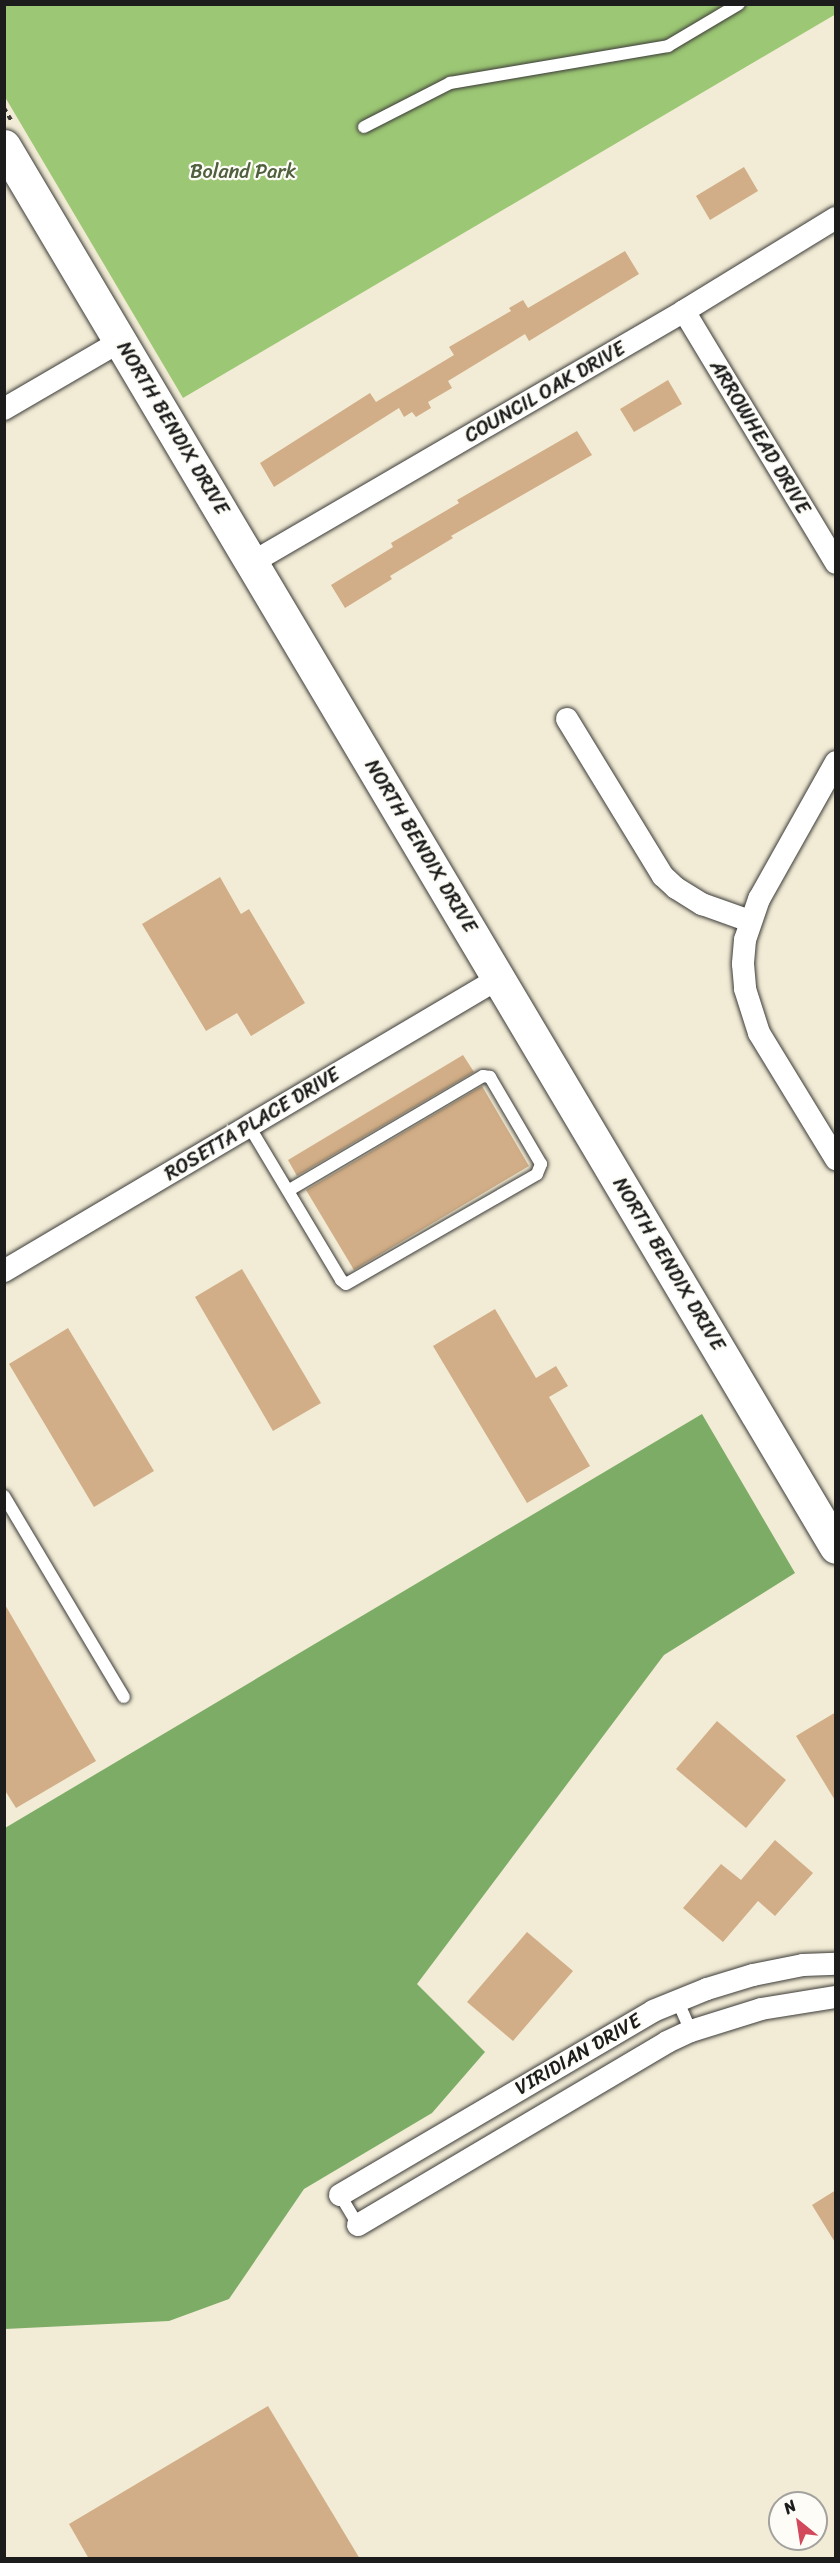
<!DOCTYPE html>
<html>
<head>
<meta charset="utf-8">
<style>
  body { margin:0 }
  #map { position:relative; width:840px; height:2563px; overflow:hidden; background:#f2ecd6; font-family:Sriracha,sans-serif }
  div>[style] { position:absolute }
  .green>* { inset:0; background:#9cc774 }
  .forest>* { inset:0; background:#7dac66 }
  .building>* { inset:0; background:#d1ae87 }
  .path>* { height:4px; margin-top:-2px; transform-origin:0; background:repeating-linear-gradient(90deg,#3c3b38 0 4.5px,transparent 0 9px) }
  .roads { filter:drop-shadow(0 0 2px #3c3b38) drop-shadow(0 0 2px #3c3b38) }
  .lane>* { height:12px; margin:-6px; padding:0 6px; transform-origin:6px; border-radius:6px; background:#fff }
  .street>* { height:22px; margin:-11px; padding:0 11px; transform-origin:11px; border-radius:11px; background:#fff }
  .secondary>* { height:33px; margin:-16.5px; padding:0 16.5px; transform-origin:16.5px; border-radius:16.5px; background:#fff }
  span { translate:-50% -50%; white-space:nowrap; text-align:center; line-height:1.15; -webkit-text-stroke:4.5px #fdfcf7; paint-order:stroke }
  .park-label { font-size:20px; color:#4f603f }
  .street-label { font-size:20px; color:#1c1c1c }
  .frame { position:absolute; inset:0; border:6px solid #1c1c1c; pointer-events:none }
  .north { position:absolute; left:768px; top:2491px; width:60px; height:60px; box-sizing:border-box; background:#fdfcf7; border:2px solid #a3a29f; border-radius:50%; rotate:330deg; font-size:16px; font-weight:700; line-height:24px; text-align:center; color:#1c1c1c }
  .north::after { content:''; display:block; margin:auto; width:21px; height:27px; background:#d1495b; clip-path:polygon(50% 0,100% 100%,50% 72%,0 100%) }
</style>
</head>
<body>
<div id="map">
  <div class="green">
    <i style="clip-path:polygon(835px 4px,836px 14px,183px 398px,5px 97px,4px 5px)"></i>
  </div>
  <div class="forest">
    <i style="clip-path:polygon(702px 1414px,795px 1573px,664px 1655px,417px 1984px,485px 2052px,432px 2113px,304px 2189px,229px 2299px,169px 2321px,5px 2329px,5px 1828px)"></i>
  </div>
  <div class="building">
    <i style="clip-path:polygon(744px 167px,758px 191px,710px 220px,696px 196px)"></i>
    <i style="clip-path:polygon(625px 251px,639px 274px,529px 341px,525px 334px,448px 381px,452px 388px,428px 402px,431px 408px,416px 417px,412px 412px,404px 417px,399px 408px,274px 487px,260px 463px,370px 393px,376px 402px,454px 355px,449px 347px,511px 311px,509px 308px,523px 300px,528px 308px)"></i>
    <i style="clip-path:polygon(668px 380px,682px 404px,634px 432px,620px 409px)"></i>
    <i style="clip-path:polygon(577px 431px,592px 455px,451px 536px,453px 538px,390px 576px,392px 579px,345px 608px,331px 585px,393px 547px,391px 543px,459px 503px,457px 500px)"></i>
    <i style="clip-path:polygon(220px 877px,241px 914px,249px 909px,305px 1003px,251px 1036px,237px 1013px,206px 1031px,142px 924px)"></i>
    <i style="clip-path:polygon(463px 1055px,474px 1072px,297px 1176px,288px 1160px)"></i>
    <i style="clip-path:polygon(482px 1086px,529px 1166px,354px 1270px,306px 1190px)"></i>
    <i style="clip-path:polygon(242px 1269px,321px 1403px,273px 1431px,195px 1297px)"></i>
    <i style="clip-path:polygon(495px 1309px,536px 1378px,556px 1366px,568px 1386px,549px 1397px,590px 1466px,527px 1503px,433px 1346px)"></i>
    <i style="clip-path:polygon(68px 1328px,154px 1471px,94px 1507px,9px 1364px)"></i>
    <i style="clip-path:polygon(4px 1603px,96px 1761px,16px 1808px,4px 1789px)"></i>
    <i style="clip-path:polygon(836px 1712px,836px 1802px,796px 1736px)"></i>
    <i style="clip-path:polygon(717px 1721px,786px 1780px,746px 1828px,676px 1769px)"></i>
    <i style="clip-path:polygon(775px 1840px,813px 1873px,775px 1916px,758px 1901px,723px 1942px,683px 1908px,721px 1864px,741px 1880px)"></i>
    <i style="clip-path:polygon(527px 1932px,573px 1971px,513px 2041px,467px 2002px)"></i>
    <i style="clip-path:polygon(836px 2190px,836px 2244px,812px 2205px)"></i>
    <i style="clip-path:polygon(268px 2406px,360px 2559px,89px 2559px,69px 2524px)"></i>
  </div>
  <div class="path">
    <i style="left:4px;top:108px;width:16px;rotate:60deg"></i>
  </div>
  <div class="roads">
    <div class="lane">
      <i style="left:364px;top:127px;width:97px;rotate:-27.1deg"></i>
      <i style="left:450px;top:83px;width:221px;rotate:-9.6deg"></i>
      <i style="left:668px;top:46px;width:82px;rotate:-30.6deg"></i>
      <i style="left:249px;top:1126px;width:179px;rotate:59.1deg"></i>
      <i style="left:341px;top:1280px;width:6px;rotate:39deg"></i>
      <i style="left:346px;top:1284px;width:220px;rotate:-29.9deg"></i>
      <i style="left:537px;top:1174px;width:11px;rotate:-68deg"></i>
      <i style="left:541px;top:1164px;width:101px;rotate:-120.4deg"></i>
      <i style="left:490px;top:1077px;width:7px;rotate:-172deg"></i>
      <i style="left:483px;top:1076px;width:226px;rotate:149.5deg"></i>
      <i style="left:4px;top:1496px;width:234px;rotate:59.2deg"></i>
      <i style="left:678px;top:2002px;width:32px;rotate:66deg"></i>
      <i style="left:340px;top:2195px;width:35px;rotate:59deg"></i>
    </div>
    <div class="street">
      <i style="left:684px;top:311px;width:294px;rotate:58.9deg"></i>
      <i style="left:4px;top:409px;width:135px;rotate:-30.2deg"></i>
      <i style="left:253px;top:562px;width:499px;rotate:-30.2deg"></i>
      <i style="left:684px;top:311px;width:178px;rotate:-31.5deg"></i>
      <i style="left:567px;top:719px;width:184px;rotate:58.6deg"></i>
      <i style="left:663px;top:876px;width:18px;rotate:43deg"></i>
      <i style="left:676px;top:888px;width:31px;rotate:32deg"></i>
      <i style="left:702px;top:904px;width:51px;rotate:19.5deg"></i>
      <i style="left:836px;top:762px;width:157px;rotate:119.3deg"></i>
      <i style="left:759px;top:899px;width:43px;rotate:108.9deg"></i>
      <i style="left:745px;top:940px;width:24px;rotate:95deg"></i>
      <i style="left:743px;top:964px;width:25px;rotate:85deg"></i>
      <i style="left:745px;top:989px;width:46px;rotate:72.3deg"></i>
      <i style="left:759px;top:1033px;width:148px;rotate:58.6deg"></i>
      <i style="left:4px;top:1271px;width:575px;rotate:-30.62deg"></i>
      <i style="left:340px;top:2195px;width:363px;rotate:-30.4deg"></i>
      <i style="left:653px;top:2011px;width:58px;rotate:-22.2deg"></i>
      <i style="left:707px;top:1989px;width:48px;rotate:-16.9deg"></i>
      <i style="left:753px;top:1975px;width:51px;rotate:-11.3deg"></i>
      <i style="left:803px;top:1965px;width:33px;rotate:-2deg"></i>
      <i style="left:358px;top:2225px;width:359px;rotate:-30.6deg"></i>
      <i style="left:667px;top:2042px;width:26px;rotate:-25deg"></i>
      <i style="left:691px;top:2031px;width:73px;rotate:-17.4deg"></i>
      <i style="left:761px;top:2009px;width:76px;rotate:-9.1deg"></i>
    </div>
    <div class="secondary">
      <i style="left:4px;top:146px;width:1629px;rotate:59.3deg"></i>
    </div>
  </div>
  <div class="park-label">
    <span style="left:243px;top:171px">Boland Park</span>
  </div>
  <div class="street-label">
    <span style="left:545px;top:392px;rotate:-30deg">COUNCIL OAK DRIVE</span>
    <span style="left:173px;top:428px;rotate:59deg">NORTH BENDIX DRIVE</span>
    <span style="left:760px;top:437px;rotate:59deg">ARROWHEAD DRIVE</span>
    <span style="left:421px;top:846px;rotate:59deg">NORTH BENDIX DRIVE</span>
    <span style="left:252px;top:1124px;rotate:-31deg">ROSETTA PLACE DRIVE</span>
    <span style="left:669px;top:1264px;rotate:59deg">NORTH BENDIX DRIVE</span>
    <span style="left:578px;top:2054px;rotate:-30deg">VIRIDIAN DRIVE</span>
  </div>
  <div class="frame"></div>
  <div class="north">N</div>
</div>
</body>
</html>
